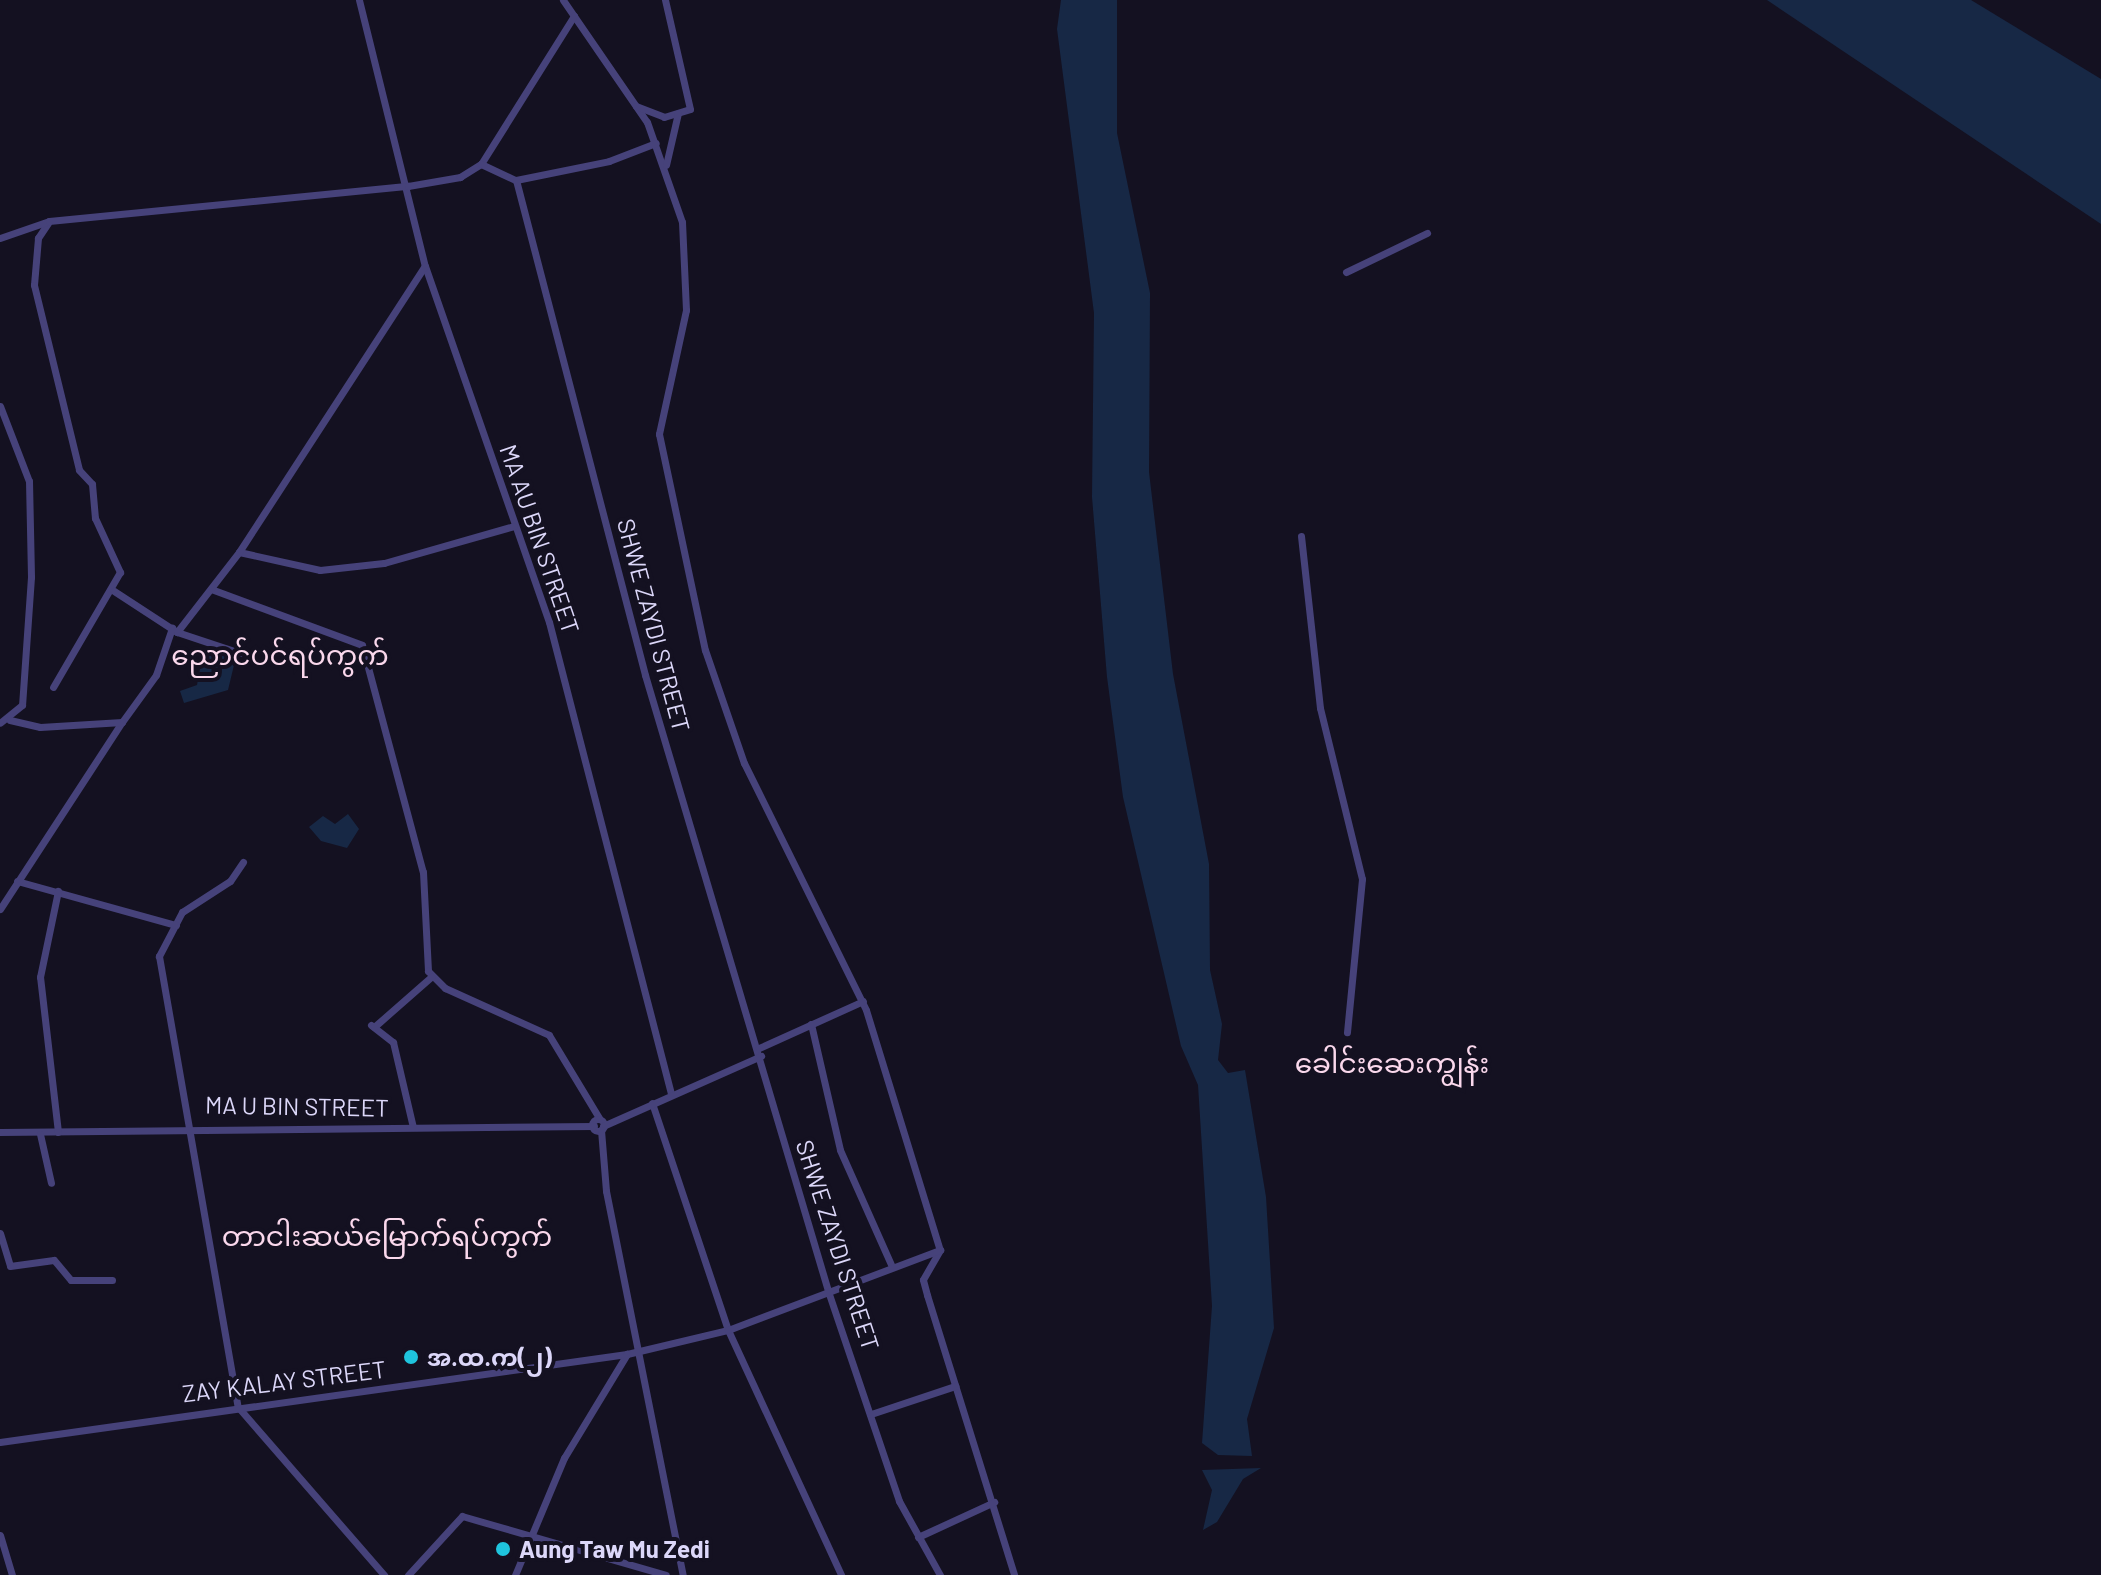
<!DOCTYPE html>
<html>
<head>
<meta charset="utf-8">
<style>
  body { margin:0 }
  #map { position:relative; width:2101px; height:1575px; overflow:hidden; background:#141121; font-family:Barlow,"Noto Sans Myanmar",sans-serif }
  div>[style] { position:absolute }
  .water>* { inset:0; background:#172845 }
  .minor>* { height:7px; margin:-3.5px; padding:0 3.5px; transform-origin:3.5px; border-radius:3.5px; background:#46427a }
  .minor>.ring { margin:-3.5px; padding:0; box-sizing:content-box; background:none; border:7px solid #46427a; border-radius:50% }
  .dots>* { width:22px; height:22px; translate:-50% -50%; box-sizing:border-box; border:4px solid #141121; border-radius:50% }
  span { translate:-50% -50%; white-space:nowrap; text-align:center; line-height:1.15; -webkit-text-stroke:8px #141121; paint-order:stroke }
  .street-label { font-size:24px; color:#dcd7f9 }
  .poi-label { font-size:24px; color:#dcd7f9; font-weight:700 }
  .left { translate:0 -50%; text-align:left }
  .quarter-label { font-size:28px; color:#fad8ec }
</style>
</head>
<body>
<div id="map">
  <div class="water">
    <i style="clip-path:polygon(1061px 0,1117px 0,1117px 133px,1150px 293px,1149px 472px,1173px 674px,1209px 864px,1210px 970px,1222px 1024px,1218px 1060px,1228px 1073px,1245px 1070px,1266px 1197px,1274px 1328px,1247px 1419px,1252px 1456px,1218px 1455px,1202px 1443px,1212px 1306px,1198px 1085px,1181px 1046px,1123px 797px,1107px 677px,1092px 497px,1094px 313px,1057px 29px)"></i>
    <i style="clip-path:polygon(1767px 0,1971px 0,2101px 79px,2101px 224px)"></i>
    <i style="clip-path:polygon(212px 648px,235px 661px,228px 690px,184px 703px,180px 691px,197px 685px,203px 653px)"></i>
    <i style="clip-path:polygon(348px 814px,359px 829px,347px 848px,321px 841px,309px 827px,323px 816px,335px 824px)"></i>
    <i style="clip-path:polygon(1261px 1468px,1243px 1479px,1217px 1522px,1203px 1530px,1212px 1490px,1202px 1470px)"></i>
  </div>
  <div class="minor">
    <i style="left:359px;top:0;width:274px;rotate:76.1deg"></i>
    <i style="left:425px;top:266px;width:377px;rotate:70.8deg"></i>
    <i style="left:549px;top:622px;width:488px;rotate:75.5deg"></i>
    <i style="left:563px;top:0;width:148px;rotate:55.5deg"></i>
    <i style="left:647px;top:122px;width:106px;rotate:70.7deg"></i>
    <i style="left:682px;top:222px;width:88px;rotate:87.4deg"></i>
    <i style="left:686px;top:310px;width:127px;rotate:102.3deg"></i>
    <i style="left:659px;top:434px;width:221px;rotate:78deg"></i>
    <i style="left:705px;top:650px;width:120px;rotate:71deg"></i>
    <i style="left:744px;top:763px;width:275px;rotate:63.7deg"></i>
    <i style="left:866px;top:1010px;width:251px;rotate:72.9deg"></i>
    <i style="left:940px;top:1250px;width:34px;rotate:120deg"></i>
    <i style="left:923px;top:1280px;width:16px;rotate:75deg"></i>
    <i style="left:927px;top:1295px;width:293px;rotate:72.7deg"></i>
    <i style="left:636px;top:106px;width:30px;rotate:21deg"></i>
    <i style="left:664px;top:117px;width:27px;rotate:-17deg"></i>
    <i style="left:690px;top:109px;width:112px;rotate:-102.9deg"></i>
    <i style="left:481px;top:164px;width:175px;rotate:-57.9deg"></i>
    <i style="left:666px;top:165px;width:53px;rotate:-77deg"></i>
    <i style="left:516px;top:180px;width:95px;rotate:-11.5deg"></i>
    <i style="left:609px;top:161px;width:50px;rotate:-21deg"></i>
    <i style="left:48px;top:223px;width:18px;rotate:124deg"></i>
    <i style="left:38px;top:238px;width:47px;rotate:94.9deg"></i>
    <i style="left:34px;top:285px;width:190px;rotate:76.3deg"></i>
    <i style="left:79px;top:470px;width:19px;rotate:47deg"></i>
    <i style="left:92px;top:484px;width:34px;rotate:85deg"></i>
    <i style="left:95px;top:518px;width:60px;rotate:65.2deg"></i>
    <i style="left:120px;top:572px;width:133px;rotate:120.2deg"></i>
    <i style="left:0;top:238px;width:52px;rotate:-19.1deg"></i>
    <i style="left:49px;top:221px;width:361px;rotate:-5.6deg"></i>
    <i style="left:408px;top:186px;width:53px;rotate:-9.8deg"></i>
    <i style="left:460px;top:177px;width:25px;rotate:-32deg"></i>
    <i style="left:481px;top:164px;width:38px;rotate:25deg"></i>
    <i style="left:516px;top:180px;width:512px;rotate:75.39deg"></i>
    <i style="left:645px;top:675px;width:643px;rotate:73.45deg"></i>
    <i style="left:828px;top:1291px;width:222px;rotate:71.3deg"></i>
    <i style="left:899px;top:1501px;width:85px;rotate:61deg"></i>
    <i style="left:1346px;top:272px;width:90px;rotate:-25.7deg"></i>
    <i style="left:0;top:406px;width:80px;rotate:68.9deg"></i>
    <i style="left:29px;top:481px;width:96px;rotate:88.8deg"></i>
    <i style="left:31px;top:577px;width:128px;rotate:94deg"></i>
    <i style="left:22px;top:705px;width:28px;rotate:141deg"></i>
    <i style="left:1301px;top:536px;width:173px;rotate:83.7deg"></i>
    <i style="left:1320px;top:708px;width:176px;rotate:76.2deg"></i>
    <i style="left:1362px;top:879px;width:154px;rotate:95.6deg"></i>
    <i style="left:239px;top:552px;width:83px;rotate:12.5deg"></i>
    <i style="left:320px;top:570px;width:64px;rotate:-6.2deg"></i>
    <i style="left:384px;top:563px;width:135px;rotate:-15.9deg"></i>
    <i style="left:211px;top:589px;width:161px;rotate:20.3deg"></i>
    <i style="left:362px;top:645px;width:235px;rotate:75deg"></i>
    <i style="left:423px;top:872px;width:99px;rotate:87.1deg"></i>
    <i style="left:428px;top:971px;width:24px;rotate:45deg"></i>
    <i style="left:445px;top:988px;width:114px;rotate:24.3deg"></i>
    <i style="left:549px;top:1035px;width:97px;rotate:58.9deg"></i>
    <i style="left:114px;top:591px;width:75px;rotate:33.1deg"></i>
    <i style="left:177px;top:632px;width:66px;rotate:18.4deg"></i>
    <i style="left:177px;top:632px;width:101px;rotate:-52.2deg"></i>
    <i style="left:239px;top:552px;width:341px;rotate:-57deg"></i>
    <i style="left:122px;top:722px;width:58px;rotate:-54.1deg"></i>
    <i style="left:156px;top:675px;width:50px;rotate:-71.2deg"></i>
    <i style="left:243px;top:862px;width:23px;rotate:124deg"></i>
    <i style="left:230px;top:881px;width:57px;rotate:147.1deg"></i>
    <i style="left:182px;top:912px;width:50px;rotate:117.6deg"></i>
    <i style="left:159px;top:956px;width:458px;rotate:80.1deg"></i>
    <i style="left:238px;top:1407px;width:223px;rotate:49deg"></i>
    <i style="left:17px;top:881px;width:165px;rotate:15.5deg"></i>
    <i style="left:0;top:909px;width:223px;rotate:-56.9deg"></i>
    <i style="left:122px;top:722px;width:82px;rotate:176.5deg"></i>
    <i style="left:40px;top:727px;width:31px;rotate:-167deg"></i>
    <i style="left:811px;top:1024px;width:129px;rotate:77deg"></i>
    <i style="left:840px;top:1150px;width:128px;rotate:66deg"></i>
    <i style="left:371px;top:1025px;width:28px;rotate:38deg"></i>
    <i style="left:393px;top:1042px;width:87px;rotate:76.8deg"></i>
    <i style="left:374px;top:1027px;width:76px;rotate:-41.3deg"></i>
    <i style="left:759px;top:1048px;width:114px;rotate:-24.3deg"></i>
    <i style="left:652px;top:1103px;width:239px;rotate:71.5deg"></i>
    <i style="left:728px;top:1330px;width:270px;rotate:65.2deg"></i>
    <i class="ring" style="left:592px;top:1119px;width:5px;height:5px"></i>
    <i style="left:603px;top:1126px;width:173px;rotate:-23.9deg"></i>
    <i style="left:601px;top:1130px;width:61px;rotate:85.3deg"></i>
    <i style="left:606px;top:1191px;width:392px;rotate:78.7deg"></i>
    <i style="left:0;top:1132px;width:594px;rotate:-0.58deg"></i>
    <i style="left:58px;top:1132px;width:156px;rotate:-96.6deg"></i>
    <i style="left:40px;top:977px;width:88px;rotate:-78.2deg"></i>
    <i style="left:40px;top:1134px;width:50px;rotate:77.3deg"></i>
    <i style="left:0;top:1233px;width:34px;rotate:73deg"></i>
    <i style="left:10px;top:1266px;width:44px;rotate:-7.8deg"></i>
    <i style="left:54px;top:1260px;width:26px;rotate:50deg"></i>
    <i style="left:71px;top:1280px;width:41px"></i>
    <i style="left:871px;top:1414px;width:89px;rotate:-18.4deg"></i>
    <i style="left:0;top:1442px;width:633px;rotate:-7.99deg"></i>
    <i style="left:627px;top:1354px;width:104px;rotate:-13.4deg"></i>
    <i style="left:728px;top:1330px;width:227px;rotate:-20.7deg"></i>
    <i style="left:0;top:1535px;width:42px;rotate:73.3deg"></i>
    <i style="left:918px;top:1537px;width:84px;rotate:-24.7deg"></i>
    <i style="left:408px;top:1575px;width:80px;rotate:-47.5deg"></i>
    <i style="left:462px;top:1516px;width:212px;rotate:16.1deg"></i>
    <i style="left:515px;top:1575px;width:127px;rotate:-67.3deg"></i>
    <i style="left:564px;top:1458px;width:122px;rotate:-58.8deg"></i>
  </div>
  <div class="dots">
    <i style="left:411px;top:1357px;background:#1fc4dd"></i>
    <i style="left:503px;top:1549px;background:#1fc4dd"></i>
  </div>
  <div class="street-label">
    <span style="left:540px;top:539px;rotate:71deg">MA AU BIN STREET</span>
    <span style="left:654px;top:625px;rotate:75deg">SHWE ZAYDI STREET</span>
    <span style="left:297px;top:1106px;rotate:1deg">MA U BIN STREET</span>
    <span style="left:838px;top:1245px;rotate:72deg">SHWE ZAYDI STREET</span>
    <span style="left:284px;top:1381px;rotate:-7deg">ZAY KALAY STREET</span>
  </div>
  <div class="poi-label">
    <span class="left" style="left:427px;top:1357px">အ.ထ.က(၂)</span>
    <span class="left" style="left:519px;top:1549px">Aung Taw Mu Zedi</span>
  </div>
  <div class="quarter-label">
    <span style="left:280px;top:654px">ညောင်ပင်ရပ်ကွက်</span>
    <span style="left:1392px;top:1062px">ခေါင်းဆေးကျွန်း</span>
    <span style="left:387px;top:1235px">တာငါးဆယ်မြောက်ရပ်ကွက်</span>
  </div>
</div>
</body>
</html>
